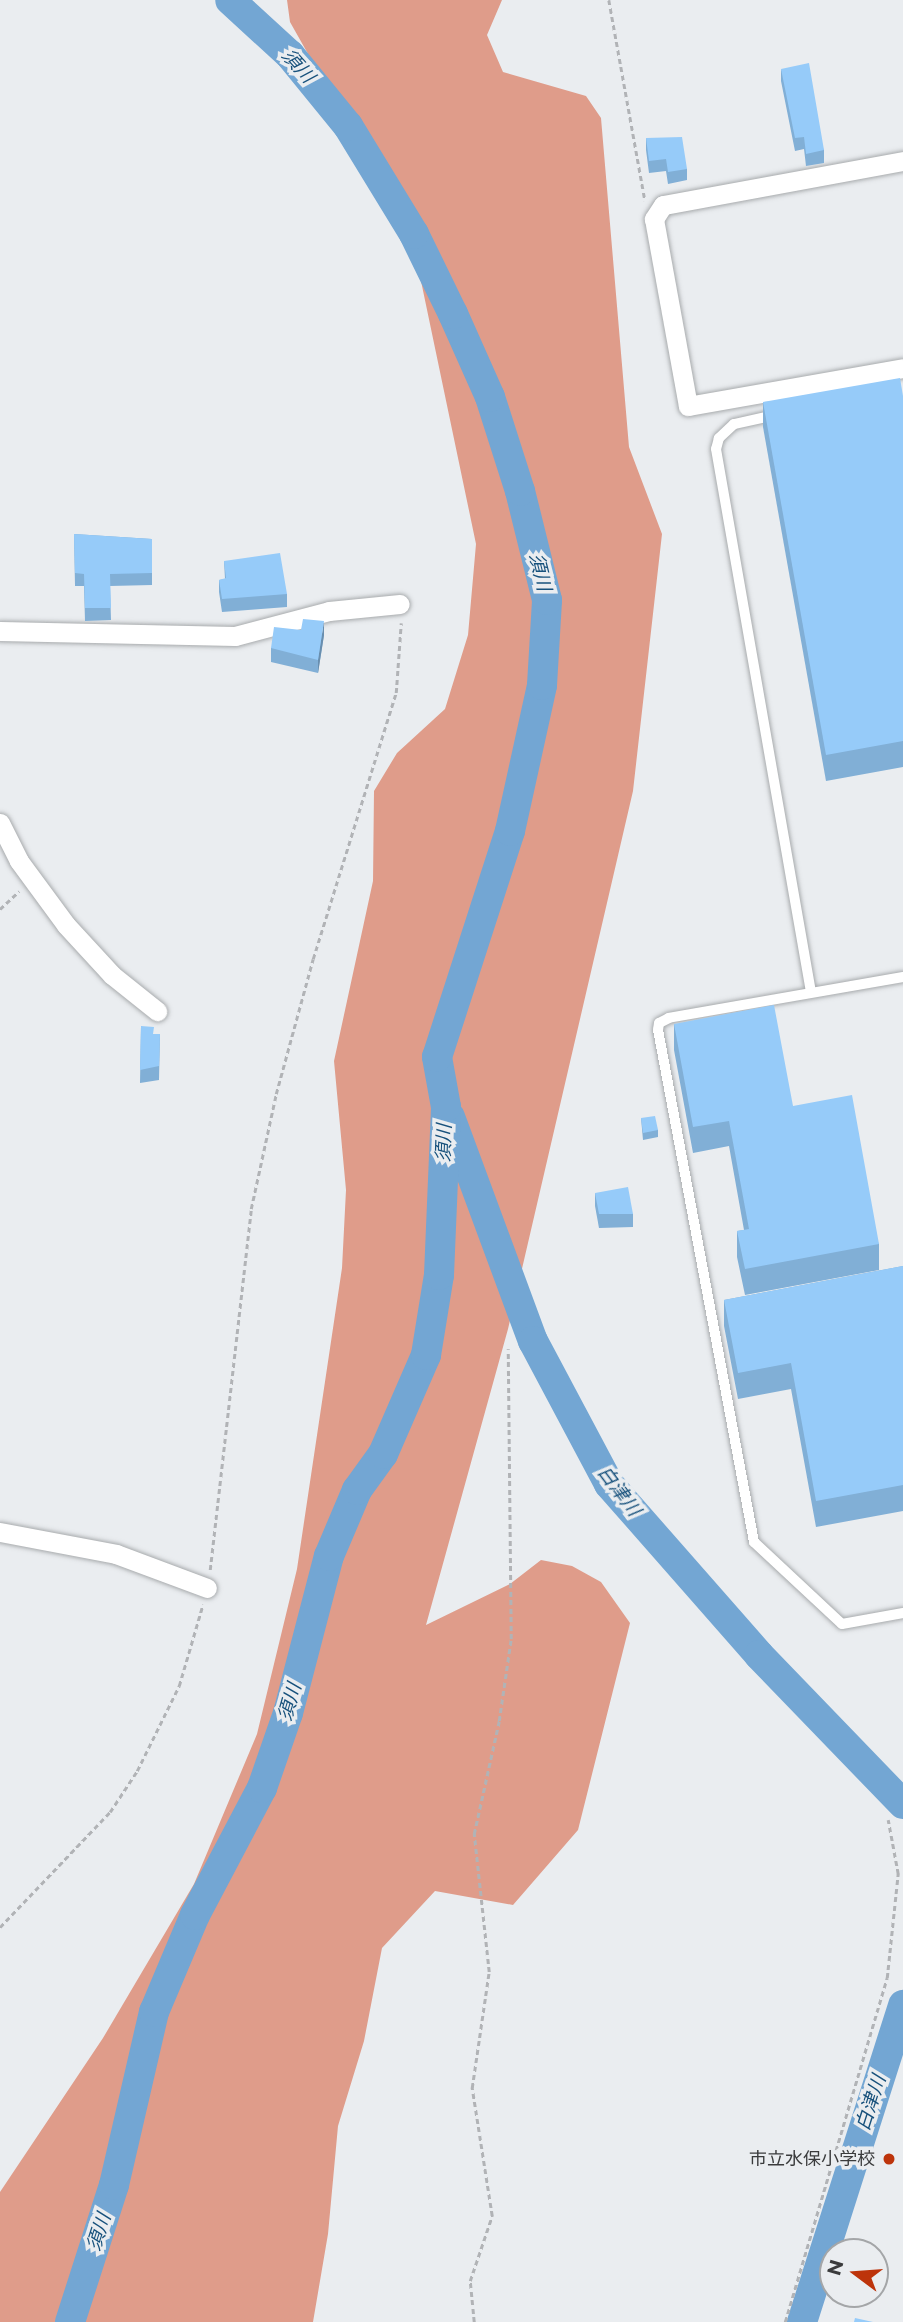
<!DOCTYPE html>
<html>
<head>
<meta charset="utf-8">
<style>
  body { margin:0 }
  #map { position:relative; width:903px; height:2322px; overflow:hidden; background:#eaedf0; font-family:Montserrat,"Noto Sans JP",sans-serif }
  div>[style] { position:absolute }
  .forest>* { inset:0; background:#df9c8a }
  .river>* { height:30px; margin:-15px; padding:0 15px; transform-origin:15px; border-radius:15px; background:#73a6d3 }
  .path>* { height:2.5px; margin-top:-1.25px; transform-origin:0; background:repeating-linear-gradient(90deg,#b1b3b6 0 5px,transparent 0 8.5px) }
  .roads { filter:drop-shadow(0 0 2px #a8abad) drop-shadow(0 0 2px #a8abad) }
  .service>* { height:10px; margin:-5px; padding:0 5px; transform-origin:5px; border-radius:5px; background:#fff }
  .minor>* { height:19px; margin:-9.5px; padding:0 9.5px; transform-origin:9.5px; border-radius:9.5px; background:#fff }
  .wall>* { inset:0; background:#81afd6 }
  .shaded-wall>* { inset:0; background:#698eae }
  .building>* { inset:0; background:#96cbf9 }
  .dots>* { width:19px; height:19px; translate:-50% -50%; box-sizing:border-box; border:4px solid #eaedf0; border-radius:50% }
  span { translate:-50% -50%; white-space:nowrap; text-align:center; line-height:1.15; -webkit-text-stroke:7px #eaedf0; paint-order:stroke }
  .poi-label { font-size:18px; color:#3a3b3c }
  .right { translate:-100% -50%; text-align:right }
  .water-label { font-size:19px; color:#17517c; font-style:italic }
  .north { position:absolute; left:819px; top:2238px; width:70px; height:70px; box-sizing:border-box; background:#eaedf0; border:2px solid #a4a6a8; border-radius:50%; rotate:286deg; font-size:19px; font-weight:700; line-height:28px; text-align:center; color:#3a3b3c }
  .north::after { content:''; display:block; margin:auto; width:24px; height:32px; background:#bd340b; clip-path:polygon(50% 0,100% 100%,50% 72%,0 100%) }
</style>
</head>
<body>
<div id="map">
  <div class="forest">
    <i style="clip-path:polygon(287px 0,502px 0,487px 35px,503px 72px,586px 96px,601px 118px,629px 447px,662px 534px,633px 791px,508px 1329px,426px 1625px,510px 1584px,541px 1560px,572px 1566px,601px 1582px,630px 1623px,578px 1830px,513px 1905px,435px 1891px,382px 1948px,364px 2041px,338px 2126px,328px 2234px,313px 2322px,0 2322px,0 2192px,103px 2038px,194px 1884px,257px 1734px,297px 1569px,342px 1268px,346px 1190px,334px 1061px,373px 881px,374px 791px,397px 753px,445px 709px,468px 635px,476px 544px,412px 238px,290px 22px)"></i>
  </div>
  <div class="river">
    <i style="left:450px;top:1117px;width:239px;rotate:69.7deg"></i>
    <i style="left:533px;top:1341px;width:162px;rotate:62deg"></i>
    <i style="left:609px;top:1484px;width:227px;rotate:48.7deg"></i>
    <i style="left:759px;top:1655px;width:207px;rotate:46deg"></i>
    <i style="left:70px;top:2322px;width:144px;rotate:-72.2deg"></i>
    <i style="left:114px;top:2185px;width:178px;rotate:-77deg"></i>
    <i style="left:154px;top:2012px;width:105px;rotate:-67.1deg"></i>
    <i style="left:195px;top:1915px;width:144px;rotate:-62.2deg"></i>
    <i style="left:262px;top:1788px;width:79px;rotate:-70.9deg"></i>
    <i style="left:288px;top:1713px;width:162px;rotate:-75.4deg"></i>
    <i style="left:329px;top:1556px;width:72px;rotate:-67deg"></i>
    <i style="left:357px;top:1490px;width:44px;rotate:-54.2deg"></i>
    <i style="left:383px;top:1454px;width:108px;rotate:-66.5deg"></i>
    <i style="left:426px;top:1355px;width:81px;rotate:-80.8deg"></i>
    <i style="left:439px;top:1275px;width:168px;rotate:-87.6deg"></i>
    <i style="left:446px;top:1107px;width:51px;rotate:-100.2deg"></i>
    <i style="left:437px;top:1057px;width:237px;rotate:-72.1deg"></i>
    <i style="left:510px;top:831px;width:149px;rotate:-77.6deg"></i>
    <i style="left:542px;top:685px;width:85px;rotate:-86.6deg"></i>
    <i style="left:547px;top:600px;width:112px;rotate:-103.9deg"></i>
    <i style="left:520px;top:491px;width:99px;rotate:-107.7deg"></i>
    <i style="left:490px;top:397px;width:91px;rotate:-114deg"></i>
    <i style="left:453px;top:314px;width:89px;rotate:-116deg"></i>
    <i style="left:414px;top:234px;width:127px;rotate:-121.4deg"></i>
    <i style="left:348px;top:126px;width:92px;rotate:-129.2deg"></i>
    <i style="left:290px;top:55px;width:81px;rotate:-137.5deg"></i>
    <i style="left:802px;top:2322px;width:333px;rotate:-72.3deg"></i>
  </div>
  <div class="path">
    <i style="left:609px;top:0;width:204px;rotate:79.8deg"></i>
    <i style="left:0;top:909px;width:26px;rotate:-43deg"></i>
    <i style="left:210px;top:1570px;width:363px;rotate:-83.5deg"></i>
    <i style="left:251px;top:1209px;width:118px;rotate:-77.7deg"></i>
    <i style="left:276px;top:1094px;width:140px;rotate:-74.7deg"></i>
    <i style="left:313px;top:959px;width:279px;rotate:-72.7deg"></i>
    <i style="left:396px;top:693px;width:70px;rotate:-85.9deg"></i>
    <i style="left:0;top:1927px;width:159px;rotate:-46.3deg"></i>
    <i style="left:110px;top:1812px;width:49px;rotate:-56.6deg"></i>
    <i style="left:137px;top:1771px;width:95px;rotate:-63.7deg"></i>
    <i style="left:179px;top:1686px;width:85px;rotate:-73.7deg"></i>
    <i style="left:474px;top:2322px;width:41px;rotate:-95.6deg"></i>
    <i style="left:470px;top:2281px;width:69px;rotate:-71.3deg"></i>
    <i style="left:492px;top:2216px;width:130px;rotate:-98.9deg"></i>
    <i style="left:472px;top:2088px;width:117px;rotate:-81.7deg"></i>
    <i style="left:489px;top:1972px;width:139px;rotate:-96.2deg"></i>
    <i style="left:474px;top:1834px;width:116px;rotate:-77.5deg"></i>
    <i style="left:499px;top:1721px;width:83px;rotate:-81.7deg"></i>
    <i style="left:511px;top:1639px;width:290px;rotate:-90.6deg"></i>
    <i style="left:785px;top:2322px;width:359px;rotate:-73.5deg"></i>
    <i style="left:887px;top:1978px;width:105px;rotate:-84deg"></i>
    <i style="left:898px;top:1874px;width:55px;rotate:-100.5deg"></i>
  </div>
  <div class="roads">
    <div class="service">
      <i style="left:775px;top:415px;width:42px;rotate:167.6deg"></i>
      <i style="left:734px;top:424px;width:21px;rotate:137deg"></i>
      <i style="left:719px;top:438px;width:11px;rotate:105deg"></i>
      <i style="left:716px;top:449px;width:551px;rotate:80.08deg"></i>
      <i style="left:903px;top:977px;width:238px;rotate:170.1deg"></i>
      <i style="left:669px;top:1018px;width:11px;rotate:153deg"></i>
      <i style="left:659px;top:1023px;width:7px;rotate:98deg"></i>
      <i style="left:658px;top:1030px;width:521px;rotate:79.38deg"></i>
      <i style="left:754px;top:1542px;width:120px;rotate:43deg"></i>
      <i style="left:842px;top:1624px;width:62px;rotate:-10.2deg"></i>
    </div>
    <div class="minor">
      <i style="left:903px;top:161px;width:244px;rotate:169.6deg"></i>
      <i style="left:663px;top:205px;width:17px;rotate:123deg"></i>
      <i style="left:654px;top:219px;width:190px;rotate:79.7deg"></i>
      <i style="left:688px;top:406px;width:218px;rotate:-10deg"></i>
      <i style="left:0;top:631px;width:235px;rotate:1.2deg"></i>
      <i style="left:235px;top:636px;width:97px;rotate:-14.9deg"></i>
      <i style="left:329px;top:611px;width:71px;rotate:-5.6deg"></i>
      <i style="left:0;top:823px;width:42px;rotate:63.4deg"></i>
      <i style="left:19px;top:861px;width:79px;rotate:53.7deg"></i>
      <i style="left:66px;top:925px;width:68px;rotate:47.4deg"></i>
      <i style="left:112px;top:975px;width:58px;rotate:38.7deg"></i>
      <i style="left:0;top:1532px;width:118px;rotate:10.7deg"></i>
      <i style="left:116px;top:1554px;width:97px;rotate:20.5deg"></i>
    </div>
  </div>
  <div class="wall">
    <i style="clip-path:polygon(781px 69px,824px 150px,824px 163px,806px 166px,804px 149px,795px 151px,781px 81px)"></i>
    <i style="clip-path:polygon(646px 138px,687px 169px,687px 180px,668px 184px,666px 171px,649px 173px,646px 150px)"></i>
    <i style="clip-path:polygon(903px 396px,903px 767px,826px 781px,763px 427px,763px 402px)"></i>
    <i style="clip-path:polygon(74px 534px,152px 539px,152px 585px,110px 586px,111px 620px,85px 621px,84px 586px,75px 586px)"></i>
    <i style="clip-path:polygon(224px 561px,287px 594px,287px 607px,222px 612px,219px 592px,219px 580px,225px 579px)"></i>
    <i style="clip-path:polygon(301px 630px,324px 635px,318px 673px,271px 662px,271px 648px)"></i>
    <i style="clip-path:polygon(674px 1024px,793px 1106px,879px 1244px,879px 1270px,745px 1295px,737px 1257px,737px 1231px,744px 1230px,729px 1146px,693px 1153px,674px 1050px)"></i>
    <i style="clip-path:polygon(141px 1026px,153px 1034px,160px 1034px,159px 1080px,140px 1083px)"></i>
    <i style="clip-path:polygon(641px 1118px,658px 1130px,658px 1137px,643px 1140px)"></i>
    <i style="clip-path:polygon(595px 1193px,633px 1214px,633px 1227px,599px 1228px,595px 1206px)"></i>
    <i style="clip-path:polygon(903px 1266px,903px 1511px,816px 1527px,791px 1389px,738px 1399px,724px 1326px,724px 1300px)"></i>
  </div>
  <div class="shaded-wall">
    <i style="clip-path:polygon(324px 621px,324px 635px,318px 673px,318px 660px)"></i>
  </div>
  <div class="building">
    <i style="clip-path:polygon(809px 63px,824px 150px,806px 154px,804px 137px,795px 138px,781px 69px)"></i>
    <i style="clip-path:polygon(682px 137px,687px 169px,668px 172px,666px 159px,649px 161px,646px 138px)"></i>
    <i style="clip-path:polygon(900px 378px,903px 396px,903px 741px,826px 755px,763px 402px)"></i>
    <i style="clip-path:polygon(74px 534px,152px 539px,152px 573px,110px 574px,111px 608px,85px 608px,84px 574px,75px 573px)"></i>
    <i style="clip-path:polygon(280px 553px,287px 594px,222px 599px,219px 580px,226px 578px,224px 561px)"></i>
    <i style="clip-path:polygon(303px 619px,324px 621px,318px 660px,271px 648px,274px 627px,301px 630px)"></i>
    <i style="clip-path:polygon(774px 1005px,793px 1106px,852px 1095px,879px 1244px,745px 1269px,737px 1231px,749px 1229px,729px 1121px,693px 1127px,674px 1024px)"></i>
    <i style="clip-path:polygon(141px 1026px,154px 1027px,153px 1034px,160px 1034px,159px 1066px,140px 1070px)"></i>
    <i style="clip-path:polygon(655px 1116px,658px 1130px,643px 1133px,641px 1118px)"></i>
    <i style="clip-path:polygon(628px 1187px,633px 1214px,599px 1214px,595px 1193px)"></i>
    <i style="clip-path:polygon(903px 1266px,903px 1485px,816px 1501px,791px 1363px,738px 1373px,724px 1300px)"></i>
    <i style="clip-path:polygon(855px 2318px,873px 2322px,854px 2322px)"></i>
  </div>
  <div class="dots">
    <i style="left:889px;top:2159px;background:#bd340b"></i>
  </div>
  <div class="poi-label">
    <span class="right" style="left:875px;top:2159px">市立水保小学校</span>
  </div>
  <div class="water-label">
    <span style="left:298px;top:66px;rotate:48deg">須川</span>
    <span style="left:540px;top:572px;rotate:76deg">須川</span>
    <span style="left:444px;top:1143px;rotate:-88deg">須川</span>
    <span style="left:619px;top:1491px;rotate:53deg">白津川</span>
    <span style="left:290px;top:1702px;rotate:-74deg">須川</span>
    <span style="left:871px;top:2103px;rotate:-72deg">白津川</span>
    <span style="left:99px;top:2232px;rotate:-72deg">須川</span>
  </div>
  <div class="north">N</div>
</div>
</body>
</html>
